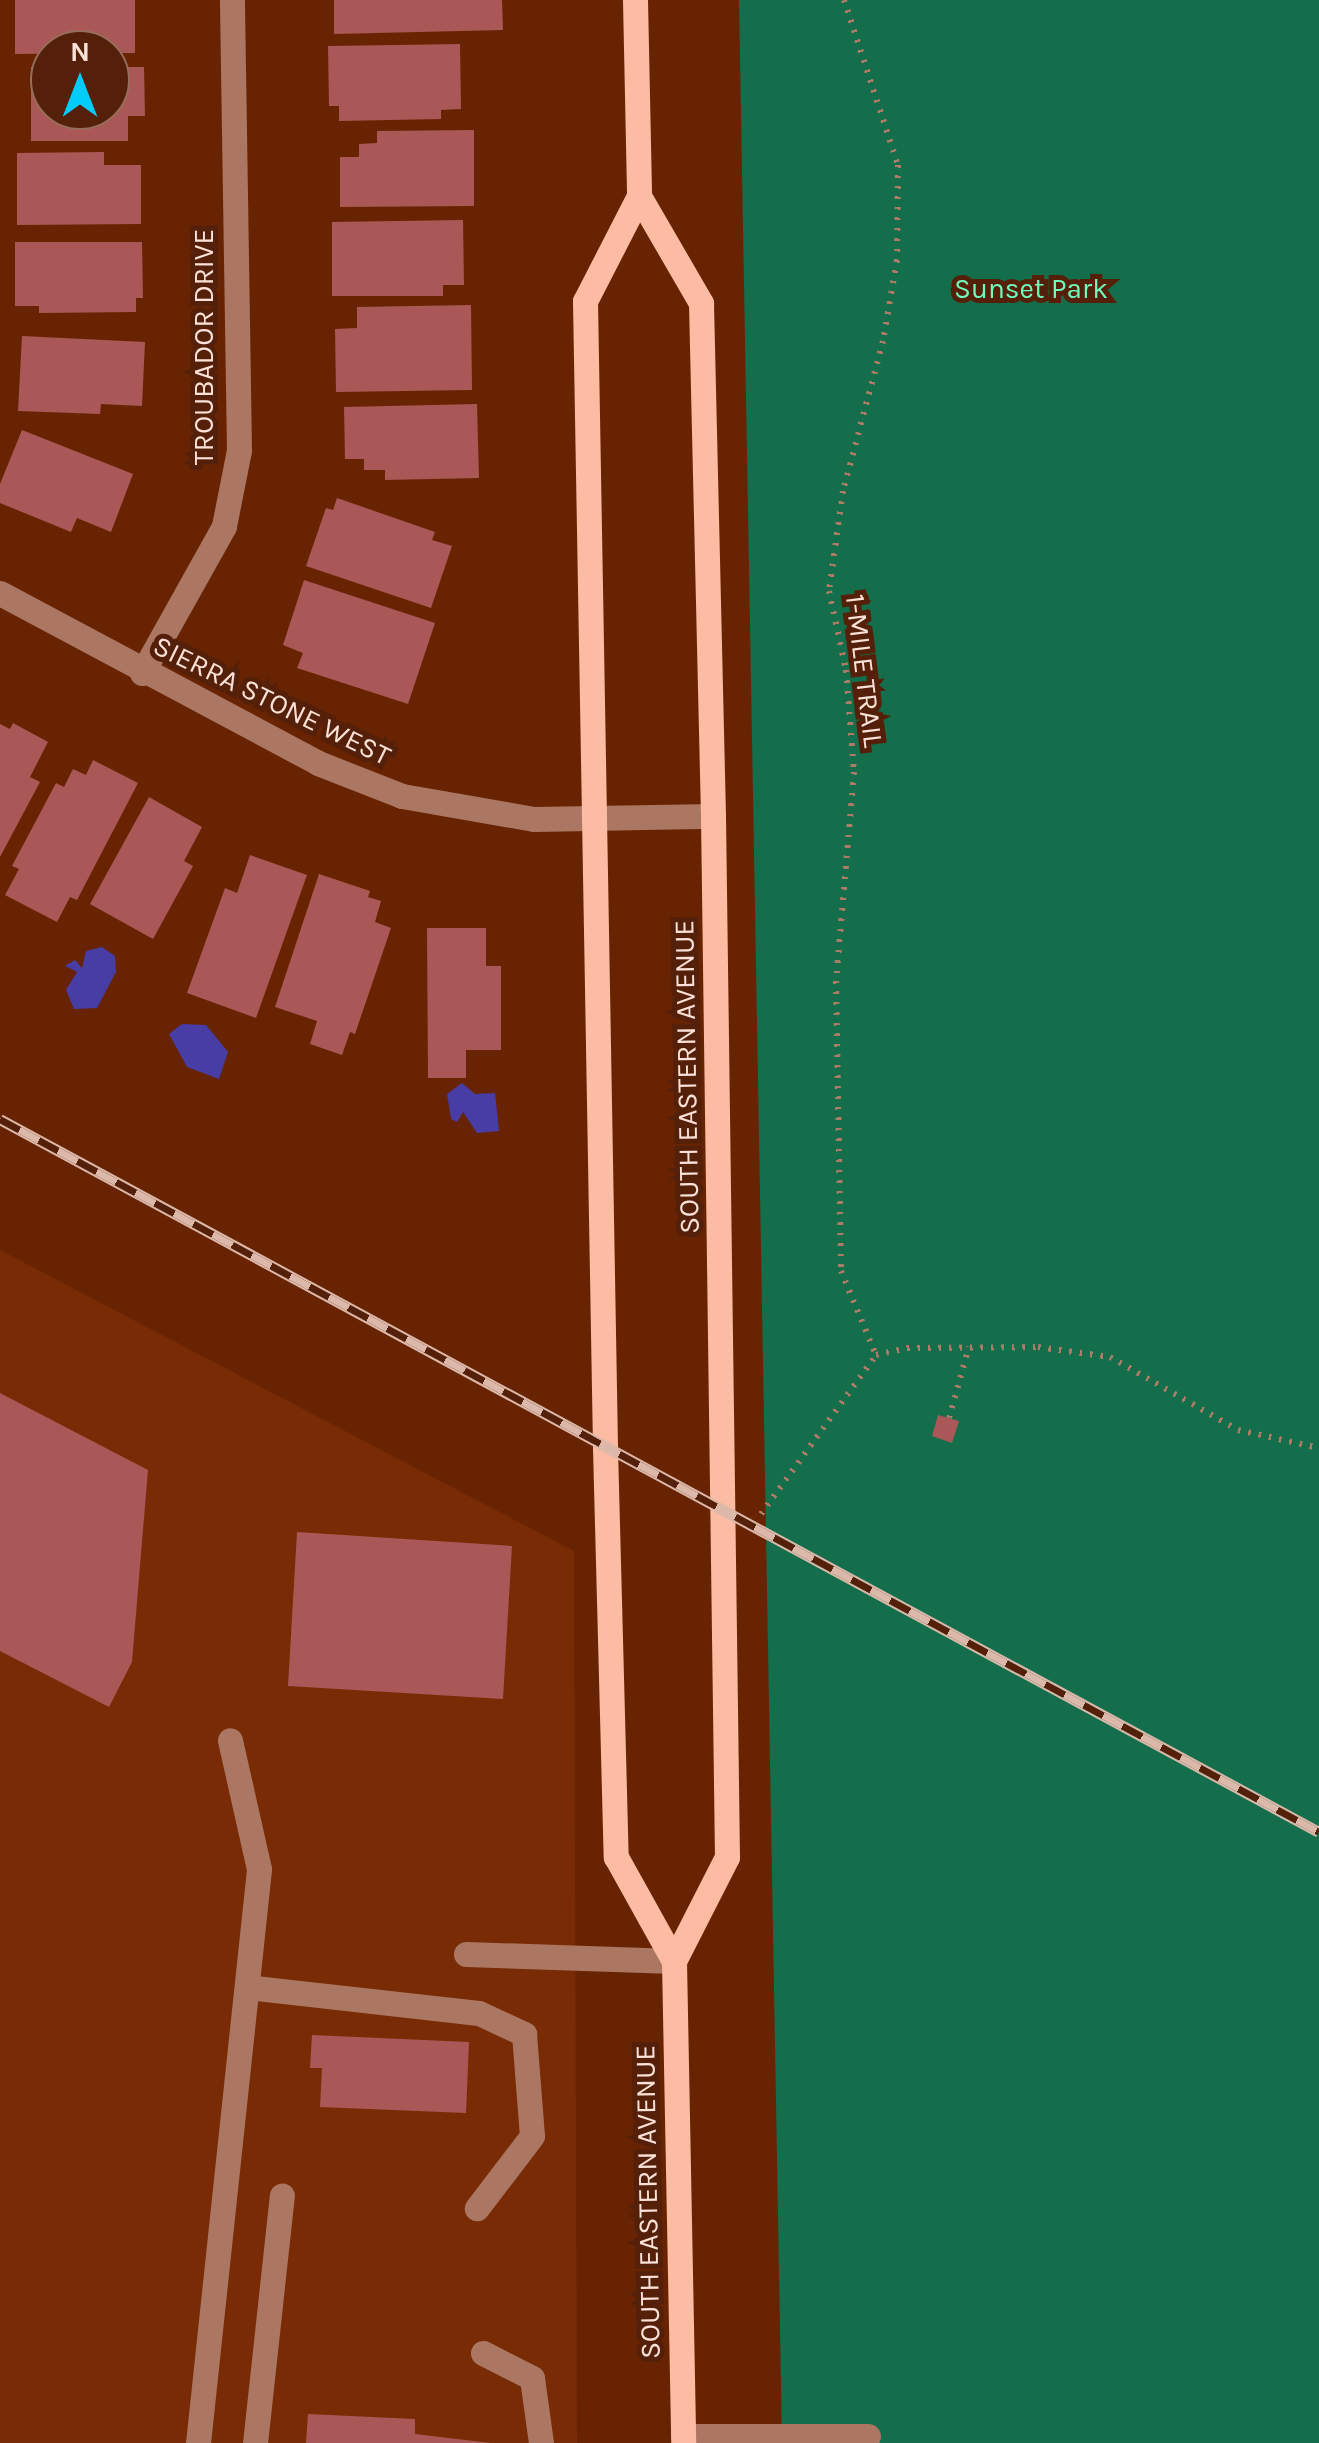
<!DOCTYPE html>
<html>
<head>
<meta charset="utf-8">
<style>
  body { margin:0 }
  #map { position:relative; width:1319px; height:2443px; overflow:hidden; background:#682402; font-family:Karla,sans-serif }
  div>[style] { position:absolute }
  .built>* { inset:0; background:#782b04 }
  .green>* { inset:0; background:#146d4b }
  .water>* { inset:0; background:#473da5 }
  .building>* { inset:0; background:#a95857 }
  .path>* { height:6px; margin-top:-3px; transform-origin:0; background:repeating-linear-gradient(90deg,#ad7c66 0 2.5px,transparent 0 10.5px) }
  .minor>* { height:25px; margin:-12.5px; padding:0 12.5px; transform-origin:12.5px; border-radius:12.5px; background:#ab7763 }
  .major>* { height:25px; margin:-12.5px; padding:0 12.5px; transform-origin:12.5px; border-radius:12.5px; background:#fcbca3 }
  .rail>* { height:11px; margin-top:-5.5px; transform-origin:0; background:repeating-linear-gradient(90deg,#552009 0 22px,#dbb8a9 0 44px); box-sizing:border-box; border-block:2px solid #dbb8a9 }
  span { translate:-50% -50%; white-space:nowrap; text-align:center; line-height:1.15; -webkit-text-stroke:10px #552009; paint-order:stroke }
  .park-label { font-size:28px; color:#6efbbd }
  .street-label { font-size:28px; color:#fbe1d7 }
  .north { position:absolute; left:30px; top:30px; width:100px; height:100px; box-sizing:border-box; background:#552009; border:2px solid #976d5b; border-radius:50%; rotate:0deg; font-size:28px; font-weight:700; line-height:40px; text-align:center; color:#fbe1d7 }
  .north::after { content:''; display:block; margin:auto; width:35px; height:45px; background:#00cbf9; clip-path:polygon(50% 0,100% 100%,50% 72%,0 100%) }
</style>
</head>
<body>
<div id="map">
  <div class="built">
    <i style="clip-path:polygon(0 1250px,574px 1551px,577px 2443px,0 2443px)"></i>
  </div>
  <div class="green">
    <i style="clip-path:polygon(739px 0,1319px 0,1319px 2443px,782px 2443px)"></i>
  </div>
  <div class="water">
    <i style="clip-path:polygon(102px 947px,115px 956px,116px 972px,97px 1008px,74px 1009px,66px 990px,77px 972px,65px 966px,75px 960px,82px 968px,86px 951px)"></i>
    <i style="clip-path:polygon(182px 1024px,206px 1025px,228px 1052px,219px 1079px,187px 1067px,169px 1034px)"></i>
    <i style="clip-path:polygon(462px 1083px,475px 1094px,495px 1093px,499px 1131px,477px 1133px,463px 1112px,457px 1122px,451px 1119px,447px 1094px)"></i>
  </div>
  <div class="building">
    <i style="clip-path:polygon(15px 0,135px 0,135px 53px,15px 54px)"></i>
    <i style="clip-path:polygon(334px 0,502px 0,503px 30px,334px 34px)"></i>
    <i style="clip-path:polygon(460px 44px,461px 109px,441px 110px,441px 119px,339px 121px,339px 106px,329px 106px,328px 46px)"></i>
    <i style="clip-path:polygon(31px 67px,50px 67px,50px 110px,110px 110px,110px 67px,144px 67px,145px 116px,128px 116px,128px 141px,31px 141px)"></i>
    <i style="clip-path:polygon(474px 130px,474px 206px,340px 207px,340px 157px,359px 157px,359px 144px,377px 143px,377px 131px)"></i>
    <i style="clip-path:polygon(104px 152px,104px 165px,141px 165px,141px 224px,17px 225px,17px 153px)"></i>
    <i style="clip-path:polygon(463px 220px,464px 285px,443px 285px,443px 296px,332px 296px,332px 222px)"></i>
    <i style="clip-path:polygon(15px 242px,142px 242px,143px 298px,136px 298px,136px 312px,39px 313px,39px 306px,15px 306px)"></i>
    <i style="clip-path:polygon(471px 305px,472px 390px,336px 392px,335px 329px,357px 328px,357px 307px)"></i>
    <i style="clip-path:polygon(22px 336px,145px 342px,142px 406px,101px 404px,100px 414px,18px 411px)"></i>
    <i style="clip-path:polygon(477px 404px,479px 478px,385px 480px,385px 470px,364px 470px,364px 459px,345px 459px,344px 407px)"></i>
    <i style="clip-path:polygon(22px 430px,133px 474px,111px 532px,77px 518px,71px 532px,0 503px,0 484px)"></i>
    <i style="clip-path:polygon(337px 498px,435px 532px,432px 540px,452px 546px,431px 608px,306px 566px,326px 508px,333px 510px)"></i>
    <i style="clip-path:polygon(304px 580px,435px 623px,408px 704px,297px 668px,303px 653px,283px 645px)"></i>
    <i style="clip-path:polygon(13px 723px,48px 742px,30px 777px,40px 782px,0 857px,0 724px,10px 729px)"></i>
    <i style="clip-path:polygon(93px 760px,138px 783px,77px 900px,70px 897px,57px 922px,5px 895px,19px 869px,12px 866px,56px 783px,64px 787px,73px 769px,86px 775px)"></i>
    <i style="clip-path:polygon(149px 797px,202px 827px,184px 861px,193px 866px,153px 939px,90px 904px)"></i>
    <i style="clip-path:polygon(250px 855px,307px 875px,256px 1018px,187px 993px,225px 888px,237px 893px)"></i>
    <i style="clip-path:polygon(319px 874px,370px 891px,368px 897px,381px 901px,375px 922px,391px 928px,355px 1034px,350px 1032px,342px 1055px,310px 1044px,317px 1021px,275px 1007px)"></i>
    <i style="clip-path:polygon(427px 928px,486px 928px,486px 966px,501px 966px,501px 1050px,466px 1050px,466px 1078px,428px 1078px)"></i>
    <i style="clip-path:polygon(0 1393px,148px 1470px,132px 1662px,109px 1707px,0 1651px)"></i>
    <i style="clip-path:polygon(938px 1415px,959px 1421px,952px 1443px,932px 1436px)"></i>
    <i style="clip-path:polygon(297px 1532px,512px 1546px,503px 1699px,288px 1686px)"></i>
    <i style="clip-path:polygon(312px 2035px,469px 2042px,466px 2113px,320px 2107px,322px 2068px,310px 2068px)"></i>
    <i style="clip-path:polygon(308px 2414px,415px 2419px,415px 2434px,491px 2443px,306px 2443px)"></i>
  </div>
  <div class="path">
    <i style="left:844px;top:0;width:174px;rotate:71.9deg"></i>
    <i style="left:898px;top:165px;width:95px;rotate:90.6deg"></i>
    <i style="left:897px;top:260px;width:82px;rotate:99.8deg"></i>
    <i style="left:883px;top:341px;width:155px;rotate:104.9deg"></i>
    <i style="left:843px;top:491px;width:101px;rotate:98deg"></i>
    <i style="left:829px;top:591px;width:81px;rotate:77.9deg"></i>
    <i style="left:846px;top:670px;width:102px;rotate:85.5deg"></i>
    <i style="left:854px;top:772px;width:210px;rotate:94.9deg"></i>
    <i style="left:836px;top:981px;width:290px;rotate:89deg"></i>
    <i style="left:841px;top:1271px;width:91px;rotate:67.4deg"></i>
    <i style="left:949px;top:1418px;width:74px;rotate:-74.3deg"></i>
    <i style="left:761px;top:1514px;width:196px;rotate:-54.1deg"></i>
    <i style="left:876px;top:1355px;width:32px;rotate:-13deg"></i>
    <i style="left:907px;top:1348px;width:131px;rotate:-0.4deg"></i>
    <i style="left:1038px;top:1347px;width:73px;rotate:7.9deg"></i>
    <i style="left:1110px;top:1357px;width:147px;rotate:29.7deg"></i>
    <i style="left:1238px;top:1430px;width:83px;rotate:12.5deg"></i>
  </div>
  <div class="minor">
    <i style="left:0;top:593px;width:361px;rotate:28.1deg"></i>
    <i style="left:318px;top:763px;width:90px;rotate:21.4deg"></i>
    <i style="left:402px;top:796px;width:134px;rotate:9.9deg"></i>
    <i style="left:534px;top:819px;width:179px;rotate:-1deg"></i>
    <i style="left:142px;top:673px;width:168px;rotate:-60.8deg"></i>
    <i style="left:224px;top:526px;width:77px;rotate:-78.8deg"></i>
    <i style="left:239px;top:450px;width:450px;rotate:-90.9deg"></i>
    <i style="left:466px;top:1954px;width:208px;rotate:1.9deg"></i>
    <i style="left:247px;top:1987px;width:233px;rotate:6.4deg"></i>
    <i style="left:479px;top:2013px;width:50px;rotate:25deg"></i>
    <i style="left:524px;top:2034px;width:102px;rotate:85.5deg"></i>
    <i style="left:532px;top:2136px;width:91px;rotate:127.4deg"></i>
    <i style="left:483px;top:2353px;width:55px;rotate:27deg"></i>
    <i style="left:532px;top:2378px;width:66px;rotate:82.1deg"></i>
    <i style="left:683px;top:2436px;width:185px"></i>
    <i style="left:198px;top:2443px;width:577px;rotate:-83.93deg"></i>
    <i style="left:259px;top:1869px;width:132px;rotate:-102.7deg"></i>
    <i style="left:255px;top:2443px;width:249px;rotate:-83.8deg"></i>
  </div>
  <div class="major">
    <i style="left:635px;top:0;width:196px;rotate:88.8deg"></i>
    <i style="left:639px;top:196px;width:124px;rotate:59.9deg"></i>
    <i style="left:701px;top:303px;width:513px;rotate:88.66deg"></i>
    <i style="left:713px;top:816px;width:1041px;rotate:89.23deg"></i>
    <i style="left:727px;top:1857px;width:117px;rotate:117deg"></i>
    <i style="left:639px;top:196px;width:118px;rotate:117.2deg"></i>
    <i style="left:585px;top:301px;width:1147px;rotate:89deg"></i>
    <i style="left:605px;top:1448px;width:409px;rotate:88.5deg"></i>
    <i style="left:616px;top:1857px;width:119px;rotate:60.9deg"></i>
    <i style="left:674px;top:1961px;width:482px;rotate:88.9deg"></i>
  </div>
  <div class="rail">
    <i style="left:0;top:1119px;width:1499px;rotate:28.39deg"></i>
  </div>
  <div class="park-label">
    <span style="left:1031px;top:289px">Sunset Park</span>
  </div>
  <div class="street-label">
    <span style="left:204px;top:347px;rotate:-90deg">TROUBADOR DRIVE</span>
    <span style="left:864px;top:671px;rotate:83deg">1-MILE TRAIL</span>
    <span style="left:272px;top:701px;rotate:26deg">SIERRA STONE WEST</span>
    <span style="left:687px;top:1077px;rotate:-91deg">SOUTH EASTERN AVENUE</span>
    <span style="left:648px;top:2202px;rotate:-91deg">SOUTH EASTERN AVENUE</span>
  </div>
  <div class="north">N</div>
</div>
</body>
</html>
